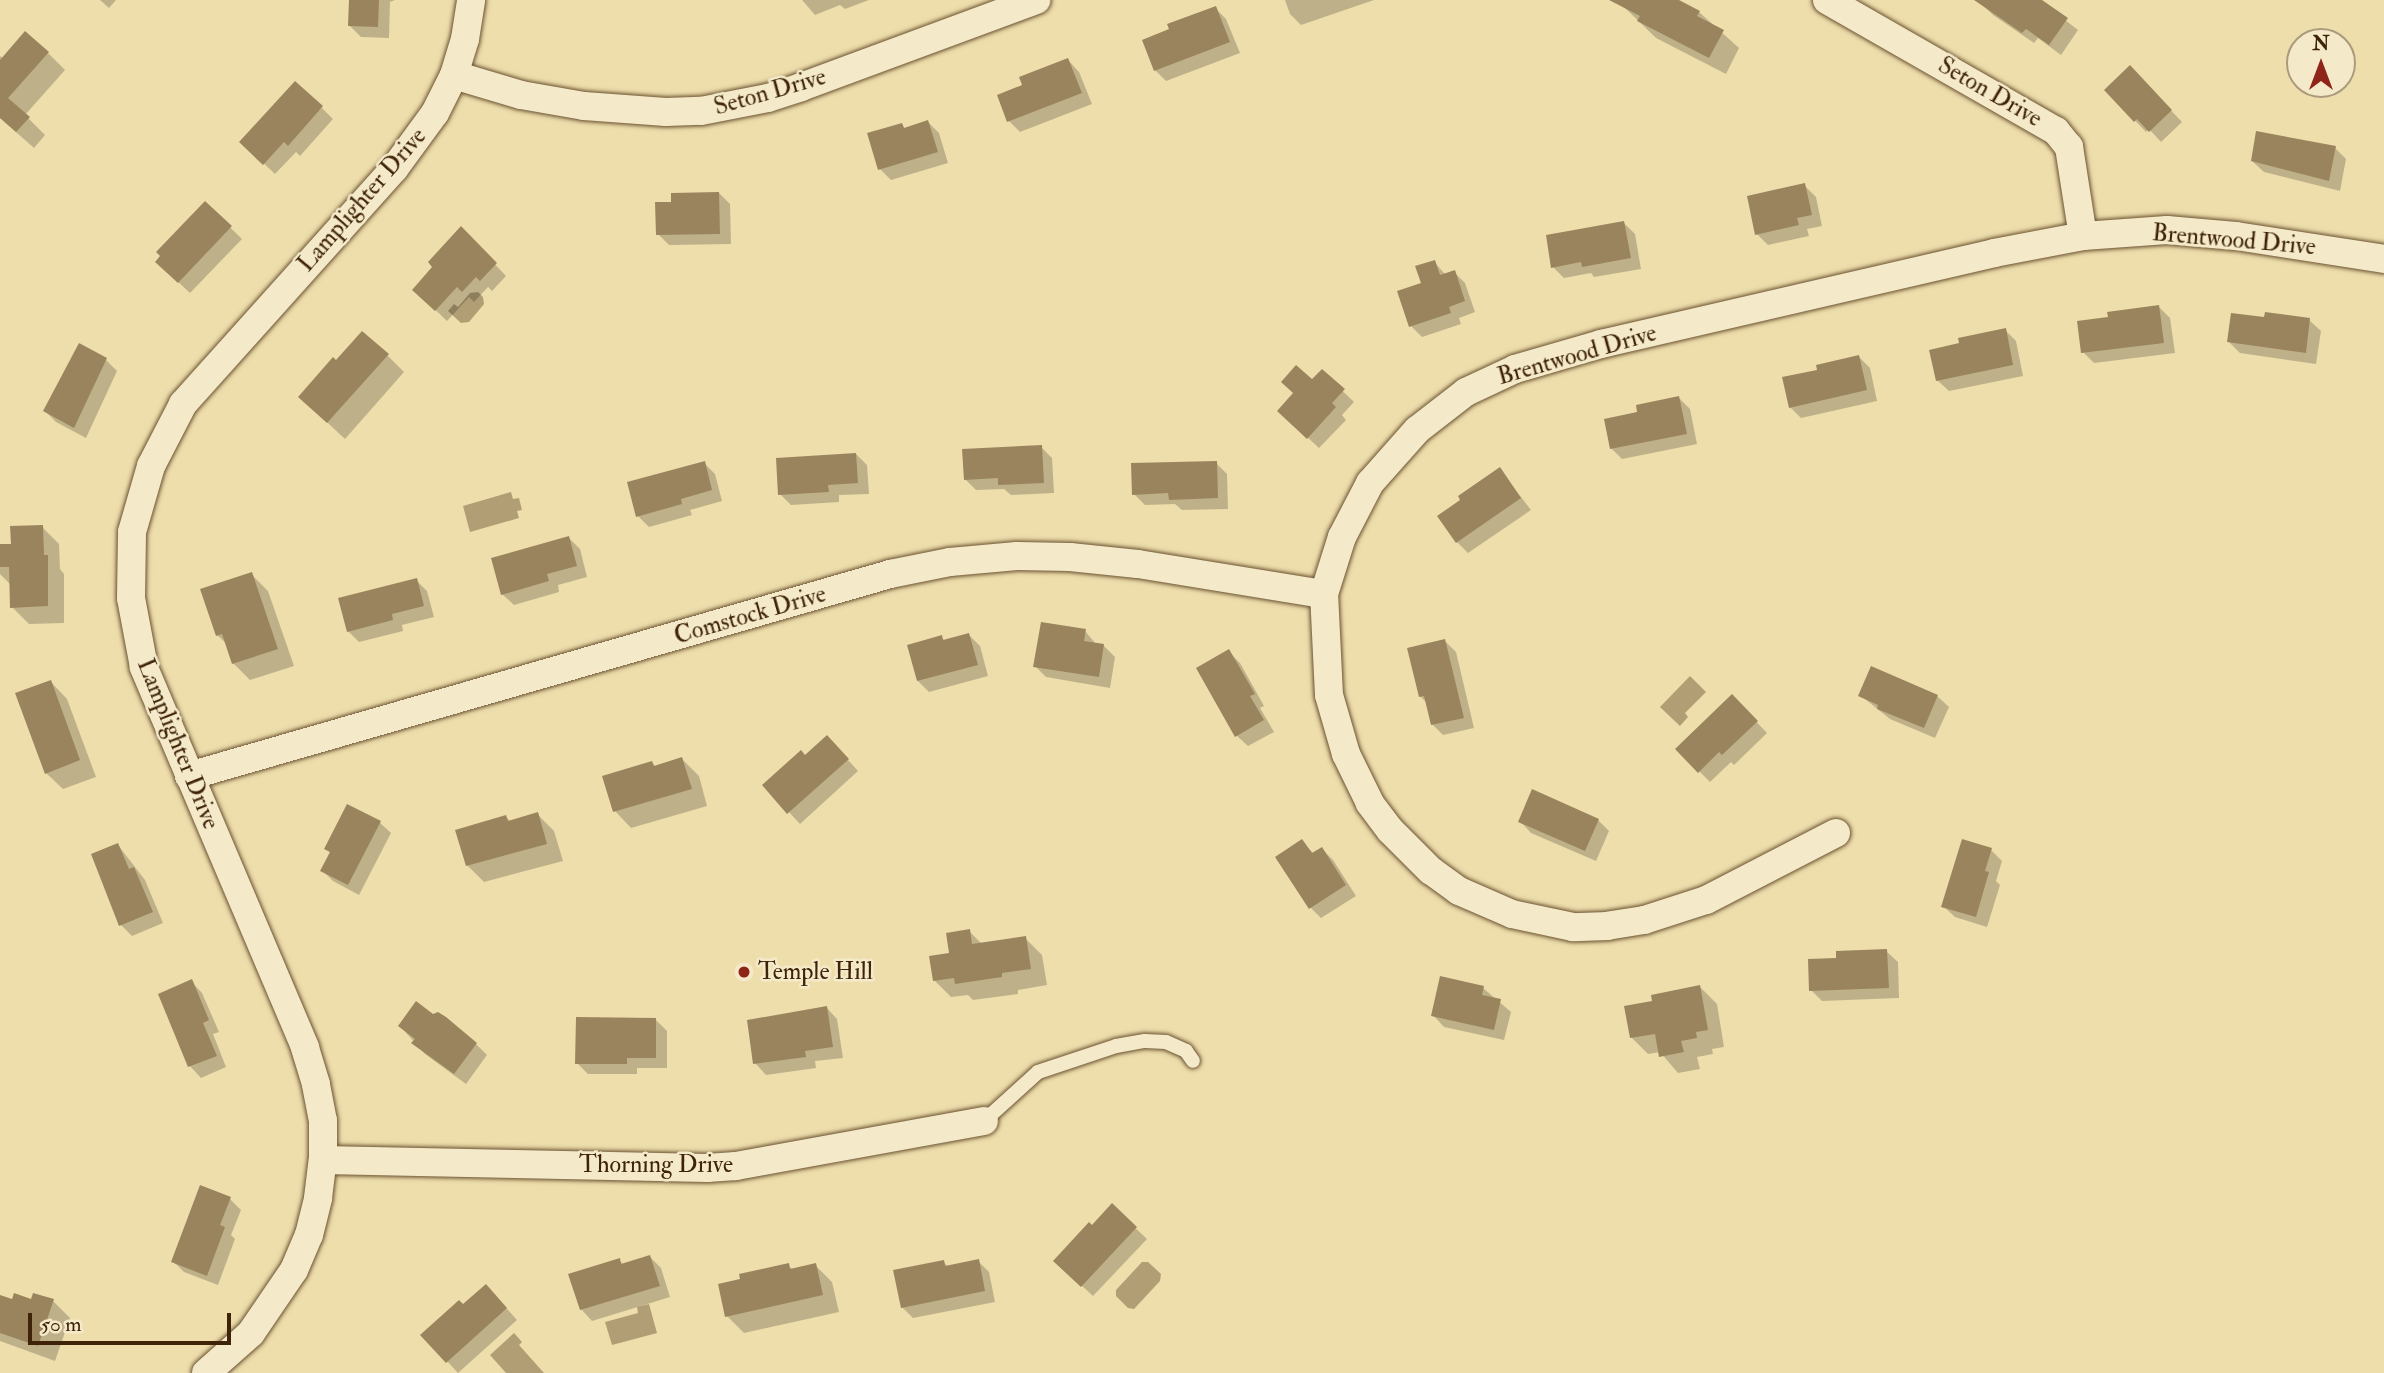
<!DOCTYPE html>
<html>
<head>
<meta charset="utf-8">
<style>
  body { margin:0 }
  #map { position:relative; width:2384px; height:1373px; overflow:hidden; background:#eedeac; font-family:"IM FELL Double Pica",serif }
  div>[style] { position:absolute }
  .water>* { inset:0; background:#b29e74 }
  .shadow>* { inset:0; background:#0003 }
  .building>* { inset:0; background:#9a845d }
  .roads { filter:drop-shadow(0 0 2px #6b5231) drop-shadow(0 0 2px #6b5231) }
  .lane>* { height:14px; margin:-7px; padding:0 7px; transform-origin:7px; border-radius:7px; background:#f4eac9 }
  .street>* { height:28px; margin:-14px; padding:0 14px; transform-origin:14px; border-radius:14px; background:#f4eac9 }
  .dots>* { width:19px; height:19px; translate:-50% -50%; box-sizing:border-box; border:4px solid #f4eac9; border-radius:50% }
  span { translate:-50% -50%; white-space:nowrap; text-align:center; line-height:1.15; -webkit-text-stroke:5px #f4eac9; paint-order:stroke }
  .street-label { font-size:24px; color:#3f2308 }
  .poi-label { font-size:24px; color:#3f2308 }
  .left { translate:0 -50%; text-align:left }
  .north { position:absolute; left:2286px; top:28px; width:70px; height:70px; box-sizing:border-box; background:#f4eac9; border:2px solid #ac9a7c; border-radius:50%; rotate:0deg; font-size:19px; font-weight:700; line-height:28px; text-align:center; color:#3f2308 }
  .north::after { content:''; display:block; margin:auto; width:24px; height:32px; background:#8f2418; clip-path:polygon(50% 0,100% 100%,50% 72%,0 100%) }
  .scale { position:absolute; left:28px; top:1313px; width:203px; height:32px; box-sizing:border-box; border:4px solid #3f2308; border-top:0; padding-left:9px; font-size:21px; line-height:24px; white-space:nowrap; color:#3f2308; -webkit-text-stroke:5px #f4eac9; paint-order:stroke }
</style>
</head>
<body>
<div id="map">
  <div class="water">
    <i style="clip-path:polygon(478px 292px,483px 297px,484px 304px,469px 322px,461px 323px,448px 311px,454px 304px,458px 307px,470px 293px)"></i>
    <i style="clip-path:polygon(511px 492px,513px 499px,519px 498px,522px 510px,517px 511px,519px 518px,470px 532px,463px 506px)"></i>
    <i style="clip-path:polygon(1690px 676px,1706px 692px,1685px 713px,1688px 717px,1680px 726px,1660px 707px)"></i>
    <i style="clip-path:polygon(1142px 1262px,1148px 1262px,1161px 1274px,1160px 1281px,1134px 1309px,1128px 1308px,1116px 1296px,1116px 1290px)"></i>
    <i style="clip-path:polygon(649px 1304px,657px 1333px,612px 1345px,605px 1322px,638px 1313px,637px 1307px)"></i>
    <i style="clip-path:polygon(514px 1333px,522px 1342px,519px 1345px,544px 1373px,506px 1373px,490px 1355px)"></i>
  </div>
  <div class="shadow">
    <i style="clip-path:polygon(100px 0,116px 0,109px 8px)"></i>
    <i style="clip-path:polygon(351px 0,395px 0,390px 2px,389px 38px,361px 37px,350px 26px)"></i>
    <i style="clip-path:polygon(802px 0,869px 0,845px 9px,840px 5px,815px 15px)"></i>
    <i style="clip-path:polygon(1285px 0,1374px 0,1301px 25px,1290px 14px)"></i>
    <i style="clip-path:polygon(1624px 0,1676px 0,1699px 12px,1739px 48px,1726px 74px,1656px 38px,1622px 5px)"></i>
    <i style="clip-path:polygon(1984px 0,2039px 0,2078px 30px,2061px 55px,2038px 38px,2034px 43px,1993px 15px,1982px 4px)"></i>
    <i style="clip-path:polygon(1215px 8px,1226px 19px,1240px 53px,1166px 81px,1155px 70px)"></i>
    <i style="clip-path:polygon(48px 53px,65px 70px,25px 115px,45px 135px,34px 148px,0 118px,0 56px,4px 59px)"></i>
    <i style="clip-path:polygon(1068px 60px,1079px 72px,1092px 104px,1020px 132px,1009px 121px,1024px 86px)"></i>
    <i style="clip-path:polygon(2141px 79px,2182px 122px,2161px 142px,2149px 129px,2146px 132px,2106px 90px)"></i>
    <i style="clip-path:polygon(322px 108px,333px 119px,300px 156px,296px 152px,275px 174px,241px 142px)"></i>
    <i style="clip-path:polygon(928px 122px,939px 133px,948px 163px,891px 180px,880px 169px,901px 125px,906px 129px)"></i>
    <i style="clip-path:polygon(2335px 148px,2346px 159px,2340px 191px,2264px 172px,2252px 161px)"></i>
    <i style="clip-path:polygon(1804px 185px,1816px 197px,1822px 226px,1807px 229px,1809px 236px,1768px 245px,1757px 234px)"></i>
    <i style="clip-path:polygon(719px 193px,730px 204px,731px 244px,669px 245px,658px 234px,673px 204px)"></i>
    <i style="clip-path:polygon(205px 203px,242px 239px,190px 293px,157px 262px)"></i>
    <i style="clip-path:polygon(1624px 223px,1635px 234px,1641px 269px,1594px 277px,1591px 273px,1564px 278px,1553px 267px)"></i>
    <i style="clip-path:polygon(461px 228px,506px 276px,492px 291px,488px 287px,474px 302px,469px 297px,447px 321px,425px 300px,435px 267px)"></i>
    <i style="clip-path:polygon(1434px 262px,1446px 275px,1454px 272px,1465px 283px,1475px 312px,1459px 318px,1461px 324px,1422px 337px,1411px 326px,1423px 284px)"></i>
    <i style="clip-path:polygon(2159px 307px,2170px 318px,2175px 353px,2094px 363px,2083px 352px,2110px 318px)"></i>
    <i style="clip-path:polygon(2266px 319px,2309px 320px,2321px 331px,2316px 364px,2240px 353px,2229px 342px)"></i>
    <i style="clip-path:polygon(2005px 330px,2016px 341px,2023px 376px,1949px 391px,1937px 380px)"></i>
    <i style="clip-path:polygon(387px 355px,404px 372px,345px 439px,300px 397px,336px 363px)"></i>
    <i style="clip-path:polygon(1859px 357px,1870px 368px,1877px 401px,1801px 418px,1790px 407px,1819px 371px)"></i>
    <i style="clip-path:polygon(106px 360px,117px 371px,86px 438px,56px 422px,45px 411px)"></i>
    <i style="clip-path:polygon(1322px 371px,1354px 402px,1342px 415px,1346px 420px,1319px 448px,1291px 422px,1312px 382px)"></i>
    <i style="clip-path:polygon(1679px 398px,1690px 409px,1697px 444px,1622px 459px,1611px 448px)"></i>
    <i style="clip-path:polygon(1041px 447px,1052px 458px,1054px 493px,1011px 495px,1004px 489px,976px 490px,965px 479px)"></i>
    <i style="clip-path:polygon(856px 454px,867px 465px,869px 494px,839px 495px,839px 502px,791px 505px,780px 494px)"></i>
    <i style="clip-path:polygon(704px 463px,715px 474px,722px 501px,690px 510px,692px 515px,649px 527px,638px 516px)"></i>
    <i style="clip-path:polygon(1216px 463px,1227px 474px,1228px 509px,1182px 510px,1175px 504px,1145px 505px,1134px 494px)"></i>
    <i style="clip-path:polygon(1500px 470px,1531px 510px,1468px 553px,1457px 542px,1462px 500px)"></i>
    <i style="clip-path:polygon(42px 527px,59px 544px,60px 569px,64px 574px,64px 623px,29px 624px,12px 607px,11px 585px,0 574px,0 546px,13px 545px)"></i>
    <i style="clip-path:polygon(569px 538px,580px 549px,587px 577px,558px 585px,559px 592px,514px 605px,502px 594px)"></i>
    <i style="clip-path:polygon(251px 574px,268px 591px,294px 666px,250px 680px,233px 663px,227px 644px,217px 635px)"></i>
    <i style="clip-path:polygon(416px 580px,427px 591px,434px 617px,402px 625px,403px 631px,359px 642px,348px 631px)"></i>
    <i style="clip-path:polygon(1085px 631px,1096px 644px,1104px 646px,1115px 657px,1110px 688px,1046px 677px,1035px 666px)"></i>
    <i style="clip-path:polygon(969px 635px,980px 646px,988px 676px,929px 692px,918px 681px,941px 637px,945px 641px)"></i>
    <i style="clip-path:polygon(1445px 641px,1456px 652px,1474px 728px,1443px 735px,1432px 724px,1427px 703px,1420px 696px)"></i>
    <i style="clip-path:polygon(1229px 652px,1240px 663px,1264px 706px,1260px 708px,1274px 732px,1248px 746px,1236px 735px)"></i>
    <i style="clip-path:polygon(51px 682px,67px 699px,96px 777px,63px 789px,46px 773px)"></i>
    <i style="clip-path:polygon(1860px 695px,1937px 696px,1949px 707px,1935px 738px,1890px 719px)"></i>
    <i style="clip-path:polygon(1732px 696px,1767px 733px,1734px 765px,1731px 762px,1710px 782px,1677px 749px)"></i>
    <i style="clip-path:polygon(838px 749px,858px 771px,800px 824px,764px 785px,806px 757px)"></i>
    <i style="clip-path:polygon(682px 759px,699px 776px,707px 806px,631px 828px,615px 811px,652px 763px,656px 767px)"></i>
    <i style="clip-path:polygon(537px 814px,554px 831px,563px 861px,484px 882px,467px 865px,506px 817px,511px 822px)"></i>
    <i style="clip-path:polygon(1598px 820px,1609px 831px,1596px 861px,1531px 833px,1520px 821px)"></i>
    <i style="clip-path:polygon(379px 822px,391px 833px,359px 895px,333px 881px,322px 870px,331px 853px,326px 849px)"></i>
    <i style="clip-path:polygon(1302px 842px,1314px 854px,1322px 849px,1333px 860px,1356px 896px,1321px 918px,1310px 907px)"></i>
    <i style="clip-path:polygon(118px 845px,145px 880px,163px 923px,132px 936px,121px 925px)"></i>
    <i style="clip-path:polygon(1991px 850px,2002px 861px,1996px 881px,2000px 885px,1987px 927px,1955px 917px,1943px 906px)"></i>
    <i style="clip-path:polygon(969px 931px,982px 944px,1025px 938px,1042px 955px,1047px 985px,1018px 990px,1018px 994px,973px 1000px,968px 995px,951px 997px,934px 980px)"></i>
    <i style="clip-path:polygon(1886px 951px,1898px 962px,1899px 998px,1822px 1001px,1811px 990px,1838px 960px)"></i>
    <i style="clip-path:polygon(191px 981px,202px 993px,219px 1032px,213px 1034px,226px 1067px,201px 1078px,190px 1066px,160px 995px)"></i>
    <i style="clip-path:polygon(1700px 987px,1717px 1004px,1724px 1047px,1712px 1049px,1713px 1054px,1697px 1057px,1700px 1069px,1678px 1073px,1660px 1052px,1648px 1054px,1631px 1037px,1654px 1002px)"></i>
    <i style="clip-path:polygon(1483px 988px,1511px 1012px,1504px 1040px,1444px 1027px,1433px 1015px)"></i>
    <i style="clip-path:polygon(826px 1007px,837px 1019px,843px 1058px,815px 1061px,816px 1068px,766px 1075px,755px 1063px)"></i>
    <i style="clip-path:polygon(656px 1020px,667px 1031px,667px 1068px,637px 1068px,637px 1074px,588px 1074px,577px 1063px)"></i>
    <i style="clip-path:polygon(400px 1026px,476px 1044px,487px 1055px,466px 1084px,425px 1054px)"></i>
    <i style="clip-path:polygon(230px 1199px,241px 1210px,231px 1235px,235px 1239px,218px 1285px,184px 1272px,173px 1261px)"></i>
    <i style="clip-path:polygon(1112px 1206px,1147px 1239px,1093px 1296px,1055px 1261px)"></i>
    <i style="clip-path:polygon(650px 1257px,661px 1268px,670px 1297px,592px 1321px,581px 1309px,619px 1260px,624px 1265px)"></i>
    <i style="clip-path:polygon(978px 1261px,989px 1272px,995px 1302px,913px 1318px,902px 1307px,944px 1262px,948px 1267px)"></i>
    <i style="clip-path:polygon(788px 1265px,793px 1270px,815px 1265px,832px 1282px,839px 1312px,744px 1333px,727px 1316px)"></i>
    <i style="clip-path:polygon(0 1297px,13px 1301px,53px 1301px,70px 1318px,55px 1361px,0 1341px)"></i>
    <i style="clip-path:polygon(497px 1298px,517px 1320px,458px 1373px,423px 1335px,463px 1307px)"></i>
  </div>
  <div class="building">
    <i style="clip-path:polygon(349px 0,379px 0,378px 27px,348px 26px)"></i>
    <i style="clip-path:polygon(1609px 0,1679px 0,1700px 11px,1697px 16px,1724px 30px,1709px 58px,1637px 21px,1640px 16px)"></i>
    <i style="clip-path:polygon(1974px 0,2042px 0,2068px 18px,2049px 45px,2026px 29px,2022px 33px)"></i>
    <i style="clip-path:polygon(1216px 6px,1230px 42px,1154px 71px,1142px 40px,1169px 29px,1167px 24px)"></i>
    <i style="clip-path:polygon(25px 31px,49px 52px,8px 98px,30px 117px,16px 132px,0 118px,0 60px)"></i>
    <i style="clip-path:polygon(1068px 58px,1082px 93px,1007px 122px,997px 95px,1022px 85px,1019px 77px)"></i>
    <i style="clip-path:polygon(2130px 65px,2172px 110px,2149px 132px,2137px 119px,2134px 122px,2104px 90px)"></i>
    <i style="clip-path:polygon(295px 81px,323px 106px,288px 146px,284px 142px,263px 165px,239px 142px)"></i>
    <i style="clip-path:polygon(928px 120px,938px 152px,878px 170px,867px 133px,902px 123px,904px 128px)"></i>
    <i style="clip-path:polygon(2256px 131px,2336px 146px,2329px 181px,2251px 161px)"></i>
    <i style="clip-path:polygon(1805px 183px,1812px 215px,1797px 218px,1799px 225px,1755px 235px,1747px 196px)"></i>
    <i style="clip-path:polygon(719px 192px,720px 234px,656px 235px,655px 202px,671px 202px,671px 193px)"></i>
    <i style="clip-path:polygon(205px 201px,232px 226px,178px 283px,155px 262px,160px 256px,156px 252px)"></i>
    <i style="clip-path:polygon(1624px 221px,1631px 258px,1582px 267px,1581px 262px,1551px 268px,1546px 235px)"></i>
    <i style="clip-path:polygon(461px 226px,497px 263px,480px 281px,476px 277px,462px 292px,457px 287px,435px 311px,412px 290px,432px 267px,428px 262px)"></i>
    <i style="clip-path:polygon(1435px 260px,1440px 275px,1455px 270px,1465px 301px,1449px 307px,1451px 313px,1409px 327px,1397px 291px,1421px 283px,1415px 266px)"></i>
    <i style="clip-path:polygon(2159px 305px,2164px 343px,2081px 353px,2077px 321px,2108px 317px,2107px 312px)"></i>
    <i style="clip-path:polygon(2265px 312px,2310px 318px,2306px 353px,2227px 342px,2231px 313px,2264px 317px)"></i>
    <i style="clip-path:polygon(2006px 328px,2013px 365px,1936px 381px,1929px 350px,1959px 343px,1958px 338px)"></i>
    <i style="clip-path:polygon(362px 331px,389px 354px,327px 423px,298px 397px,333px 357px,336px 360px)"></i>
    <i style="clip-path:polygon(79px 343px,107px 358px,74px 428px,43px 411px)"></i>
    <i style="clip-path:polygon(1859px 355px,1867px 390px,1789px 408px,1782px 377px,1817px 370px,1816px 365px)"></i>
    <i style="clip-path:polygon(1296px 365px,1312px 379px,1322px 369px,1345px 389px,1332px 403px,1336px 407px,1307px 439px,1277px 411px,1293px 393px,1281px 382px)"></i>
    <i style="clip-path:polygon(1679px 396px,1687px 434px,1610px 449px,1604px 419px,1637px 412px,1636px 405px)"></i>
    <i style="clip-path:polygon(1042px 445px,1044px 483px,998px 485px,998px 478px,964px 480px,962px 449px)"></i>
    <i style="clip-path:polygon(856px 453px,858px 483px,828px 485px,829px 492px,778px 495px,776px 458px)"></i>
    <i style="clip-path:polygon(705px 461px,712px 490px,681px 499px,682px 504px,636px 517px,627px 482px)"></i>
    <i style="clip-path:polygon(1217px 461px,1218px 498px,1169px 500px,1168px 493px,1132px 495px,1131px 463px)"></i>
    <i style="clip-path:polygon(1500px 467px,1521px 498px,1456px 543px,1437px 516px,1460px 500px,1458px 496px)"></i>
    <i style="clip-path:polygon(43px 525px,44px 555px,48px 555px,48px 606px,10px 608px,9px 567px,0 567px,0 544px,11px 544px,10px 526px)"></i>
    <i style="clip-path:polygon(569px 536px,577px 566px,547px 574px,549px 581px,501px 595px,491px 558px)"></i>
    <i style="clip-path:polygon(252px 572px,278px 649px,232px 664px,222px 634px,216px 636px,200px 589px)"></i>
    <i style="clip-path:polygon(417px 578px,424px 606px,392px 614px,393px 620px,347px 632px,338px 598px)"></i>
    <i style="clip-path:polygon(1041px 622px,1086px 629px,1084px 641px,1104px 644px,1099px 677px,1033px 667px)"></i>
    <i style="clip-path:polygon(969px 633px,978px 665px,917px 681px,907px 645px,942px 635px,943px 640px)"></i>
    <i style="clip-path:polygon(1445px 639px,1464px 718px,1431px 725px,1424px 696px,1419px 697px,1407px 648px)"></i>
    <i style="clip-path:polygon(1229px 649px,1255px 694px,1250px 696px,1264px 720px,1235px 737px,1196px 668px)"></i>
    <i style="clip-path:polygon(1871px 666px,1938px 695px,1924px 728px,1877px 709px,1878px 705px,1858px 696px)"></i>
    <i style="clip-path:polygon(51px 680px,80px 760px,45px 774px,15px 693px)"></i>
    <i style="clip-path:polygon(1732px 694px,1758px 721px,1722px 755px,1719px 752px,1698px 773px,1675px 749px)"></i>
    <i style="clip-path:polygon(827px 735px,849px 759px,787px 814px,762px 785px,801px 750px,805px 755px)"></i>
    <i style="clip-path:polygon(682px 757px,692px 789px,613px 812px,602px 776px,652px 761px,654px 766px)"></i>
    <i style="clip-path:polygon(1532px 789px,1599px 819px,1585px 851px,1518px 822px)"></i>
    <i style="clip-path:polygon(347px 804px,381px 821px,348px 885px,320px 871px,330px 852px,324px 849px)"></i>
    <i style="clip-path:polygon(538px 812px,547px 844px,466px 866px,455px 830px,506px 815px,508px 821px)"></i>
    <i style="clip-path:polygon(1302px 839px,1312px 853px,1322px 847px,1346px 885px,1309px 909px,1275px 857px)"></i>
    <i style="clip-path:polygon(1962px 839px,1992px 848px,1985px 871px,1989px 872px,1976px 917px,1941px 907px)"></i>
    <i style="clip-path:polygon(118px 843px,129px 869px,134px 867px,153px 912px,119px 926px,91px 854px)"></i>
    <i style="clip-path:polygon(970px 929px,972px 944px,1026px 936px,1031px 969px,1002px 973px,1002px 977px,955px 984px,954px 978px,933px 981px,929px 956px,949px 953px,946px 933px)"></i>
    <i style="clip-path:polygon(1887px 949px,1889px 988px,1809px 991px,1808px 959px,1836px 958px,1836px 951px)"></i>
    <i style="clip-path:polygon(1440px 976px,1484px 986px,1482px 995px,1501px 999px,1494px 1030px,1431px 1016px)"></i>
    <i style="clip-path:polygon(192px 979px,209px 1020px,203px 1023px,217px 1056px,188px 1067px,158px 994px)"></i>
    <i style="clip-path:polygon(1700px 985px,1708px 1030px,1696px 1032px,1697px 1038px,1681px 1041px,1684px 1052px,1659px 1057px,1655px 1034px,1630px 1038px,1624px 1006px,1652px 1001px,1651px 995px)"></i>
    <i style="clip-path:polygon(416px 1001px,433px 1014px,438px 1012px,446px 1017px,477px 1043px,454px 1074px,411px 1043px,415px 1039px,398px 1026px)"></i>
    <i style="clip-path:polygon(827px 1006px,833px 1047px,805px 1051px,806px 1057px,753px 1064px,747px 1020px)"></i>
    <i style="clip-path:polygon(576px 1017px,656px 1018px,656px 1058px,627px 1058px,627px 1064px,575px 1064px)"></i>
    <i style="clip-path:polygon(200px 1185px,231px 1197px,220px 1225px,225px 1227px,207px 1276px,171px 1262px)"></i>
    <i style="clip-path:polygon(1112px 1203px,1137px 1227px,1081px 1287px,1053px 1261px,1089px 1222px,1092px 1225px)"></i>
    <i style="clip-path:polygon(650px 1255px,660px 1286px,580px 1310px,568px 1274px,620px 1258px,621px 1264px)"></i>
    <i style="clip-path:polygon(979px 1259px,985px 1291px,901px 1308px,893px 1270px,944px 1260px,945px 1266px)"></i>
    <i style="clip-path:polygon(789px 1263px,790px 1269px,816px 1263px,823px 1295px,725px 1317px,718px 1284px,740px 1279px,739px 1274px)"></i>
    <i style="clip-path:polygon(486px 1284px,507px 1308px,446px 1363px,420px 1335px,459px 1300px,463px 1304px)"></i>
    <i style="clip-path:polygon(14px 1293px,31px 1299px,33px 1293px,54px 1299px,38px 1346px,0 1333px,0 1295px,12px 1299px)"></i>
  </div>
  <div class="roads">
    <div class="lane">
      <i style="left:984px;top:1121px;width:73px;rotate:-42.2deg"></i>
      <i style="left:1038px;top:1072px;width:82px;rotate:-18.4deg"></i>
      <i style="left:1116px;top:1046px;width:29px;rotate:-10deg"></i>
      <i style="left:1145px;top:1041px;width:21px;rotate:3deg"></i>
      <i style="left:1166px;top:1042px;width:22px;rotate:24deg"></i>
      <i style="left:1186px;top:1051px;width:12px;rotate:55deg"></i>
    </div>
    <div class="street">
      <i style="left:1827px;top:0;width:264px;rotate:29.8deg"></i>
      <i style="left:2056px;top:131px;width:21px;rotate:51deg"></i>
      <i style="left:2069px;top:147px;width:90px;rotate:81.1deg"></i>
      <i style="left:454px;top:75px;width:70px;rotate:16.6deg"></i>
      <i style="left:521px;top:95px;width:64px;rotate:9.9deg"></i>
      <i style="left:584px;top:106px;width:82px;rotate:4.2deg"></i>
      <i style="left:666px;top:112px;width:35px;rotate:-2deg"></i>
      <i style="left:701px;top:111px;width:68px;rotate:-11deg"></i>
      <i style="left:768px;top:98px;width:35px;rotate:-18deg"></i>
      <i style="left:801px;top:87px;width:251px;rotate:-20.3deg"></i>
      <i style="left:189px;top:776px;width:730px;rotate:-16.07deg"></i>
      <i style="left:890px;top:574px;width:61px;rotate:-11.3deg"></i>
      <i style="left:950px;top:562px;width:67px;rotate:-5.1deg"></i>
      <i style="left:1017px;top:556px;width:53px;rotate:1.1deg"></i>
      <i style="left:1070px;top:557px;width:68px;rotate:5.9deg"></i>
      <i style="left:1138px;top:564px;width:188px;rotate:9.2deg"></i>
      <i style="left:1836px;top:833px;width:146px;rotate:152.7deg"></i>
      <i style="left:1706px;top:900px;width:65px;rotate:162.1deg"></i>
      <i style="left:1644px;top:920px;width:36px;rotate:171deg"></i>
      <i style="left:1608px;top:926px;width:35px;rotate:178deg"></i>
      <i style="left:1573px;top:927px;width:62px;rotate:-168deg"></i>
      <i style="left:1512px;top:914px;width:58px;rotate:-156.5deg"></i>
      <i style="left:1459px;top:891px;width:34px;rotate:-144deg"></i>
      <i style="left:1431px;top:871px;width:58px;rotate:-135deg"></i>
      <i style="left:1390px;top:830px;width:34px;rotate:-127deg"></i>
      <i style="left:1370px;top:803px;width:55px;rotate:-116.1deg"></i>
      <i style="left:1346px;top:754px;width:61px;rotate:-106.1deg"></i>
      <i style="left:1329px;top:695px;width:101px;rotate:-92.8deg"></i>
      <i style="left:1324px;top:594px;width:60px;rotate:-72.5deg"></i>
      <i style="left:1342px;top:537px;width:61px;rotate:-62.6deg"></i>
      <i style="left:1370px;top:483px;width:71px;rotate:-48.4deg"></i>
      <i style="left:1417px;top:430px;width:62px;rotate:-37.8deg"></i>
      <i style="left:1466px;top:392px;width:54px;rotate:-25.1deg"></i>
      <i style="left:1515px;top:369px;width:90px;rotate:-16.2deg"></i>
      <i style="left:1601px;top:344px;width:403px;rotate:-13deg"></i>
      <i style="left:1994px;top:253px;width:91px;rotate:-10.8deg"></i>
      <i style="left:2083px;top:236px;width:84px;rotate:-4.1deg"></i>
      <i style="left:2167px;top:230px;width:69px;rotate:5deg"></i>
      <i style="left:2236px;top:236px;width:150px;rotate:8.8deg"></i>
      <i style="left:323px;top:1160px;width:384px;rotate:1.2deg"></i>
      <i style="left:707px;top:1168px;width:29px;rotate:-4deg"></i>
      <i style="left:736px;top:1166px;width:252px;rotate:-10.3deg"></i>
      <i style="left:206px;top:1373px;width:60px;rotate:-41.6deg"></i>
      <i style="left:251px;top:1333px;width:76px;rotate:-55.7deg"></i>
      <i style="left:294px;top:1270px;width:38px;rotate:-67deg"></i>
      <i style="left:309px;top:1235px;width:38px;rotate:-76deg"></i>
      <i style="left:318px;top:1198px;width:38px;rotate:-83deg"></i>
      <i style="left:323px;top:1160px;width:39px;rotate:-90deg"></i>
      <i style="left:323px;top:1121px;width:38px;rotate:-101deg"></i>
      <i style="left:316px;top:1084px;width:39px;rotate:-107deg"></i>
      <i style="left:305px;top:1047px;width:413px;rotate:-113deg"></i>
      <i style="left:144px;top:667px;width:70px;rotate:-100.7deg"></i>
      <i style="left:131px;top:598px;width:66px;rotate:-89.1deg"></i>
      <i style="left:132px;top:532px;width:69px;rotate:-73.9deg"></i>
      <i style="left:151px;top:466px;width:70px;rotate:-62.7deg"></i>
      <i style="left:183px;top:404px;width:316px;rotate:-48.1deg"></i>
      <i style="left:394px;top:169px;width:69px;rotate:-53.8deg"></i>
      <i style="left:435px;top:113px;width:42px;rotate:-63.4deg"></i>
      <i style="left:454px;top:75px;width:38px;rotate:-73deg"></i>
      <i style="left:465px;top:39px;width:39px;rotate:-81deg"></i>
    </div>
  </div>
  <div class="dots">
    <i style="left:744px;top:972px;background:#8f2418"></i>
  </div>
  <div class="street-label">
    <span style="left:770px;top:92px;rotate:-16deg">Seton Drive</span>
    <span style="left:1990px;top:92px;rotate:30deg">Seton Drive</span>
    <span style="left:362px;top:200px;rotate:-49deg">Lamplighter Drive</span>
    <span style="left:2234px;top:240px;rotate:5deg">Brentwood Drive</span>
    <span style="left:1577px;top:355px;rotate:-16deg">Brentwood Drive</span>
    <span style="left:750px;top:615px;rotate:-16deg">Comstock Drive</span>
    <span style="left:178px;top:744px;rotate:68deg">Lamplighter Drive</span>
    <span style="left:656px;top:1165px">Thorning Drive</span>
  </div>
  <div class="poi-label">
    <span class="left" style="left:758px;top:972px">Temple Hill</span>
  </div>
  <div class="north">N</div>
  <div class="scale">50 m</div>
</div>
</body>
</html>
